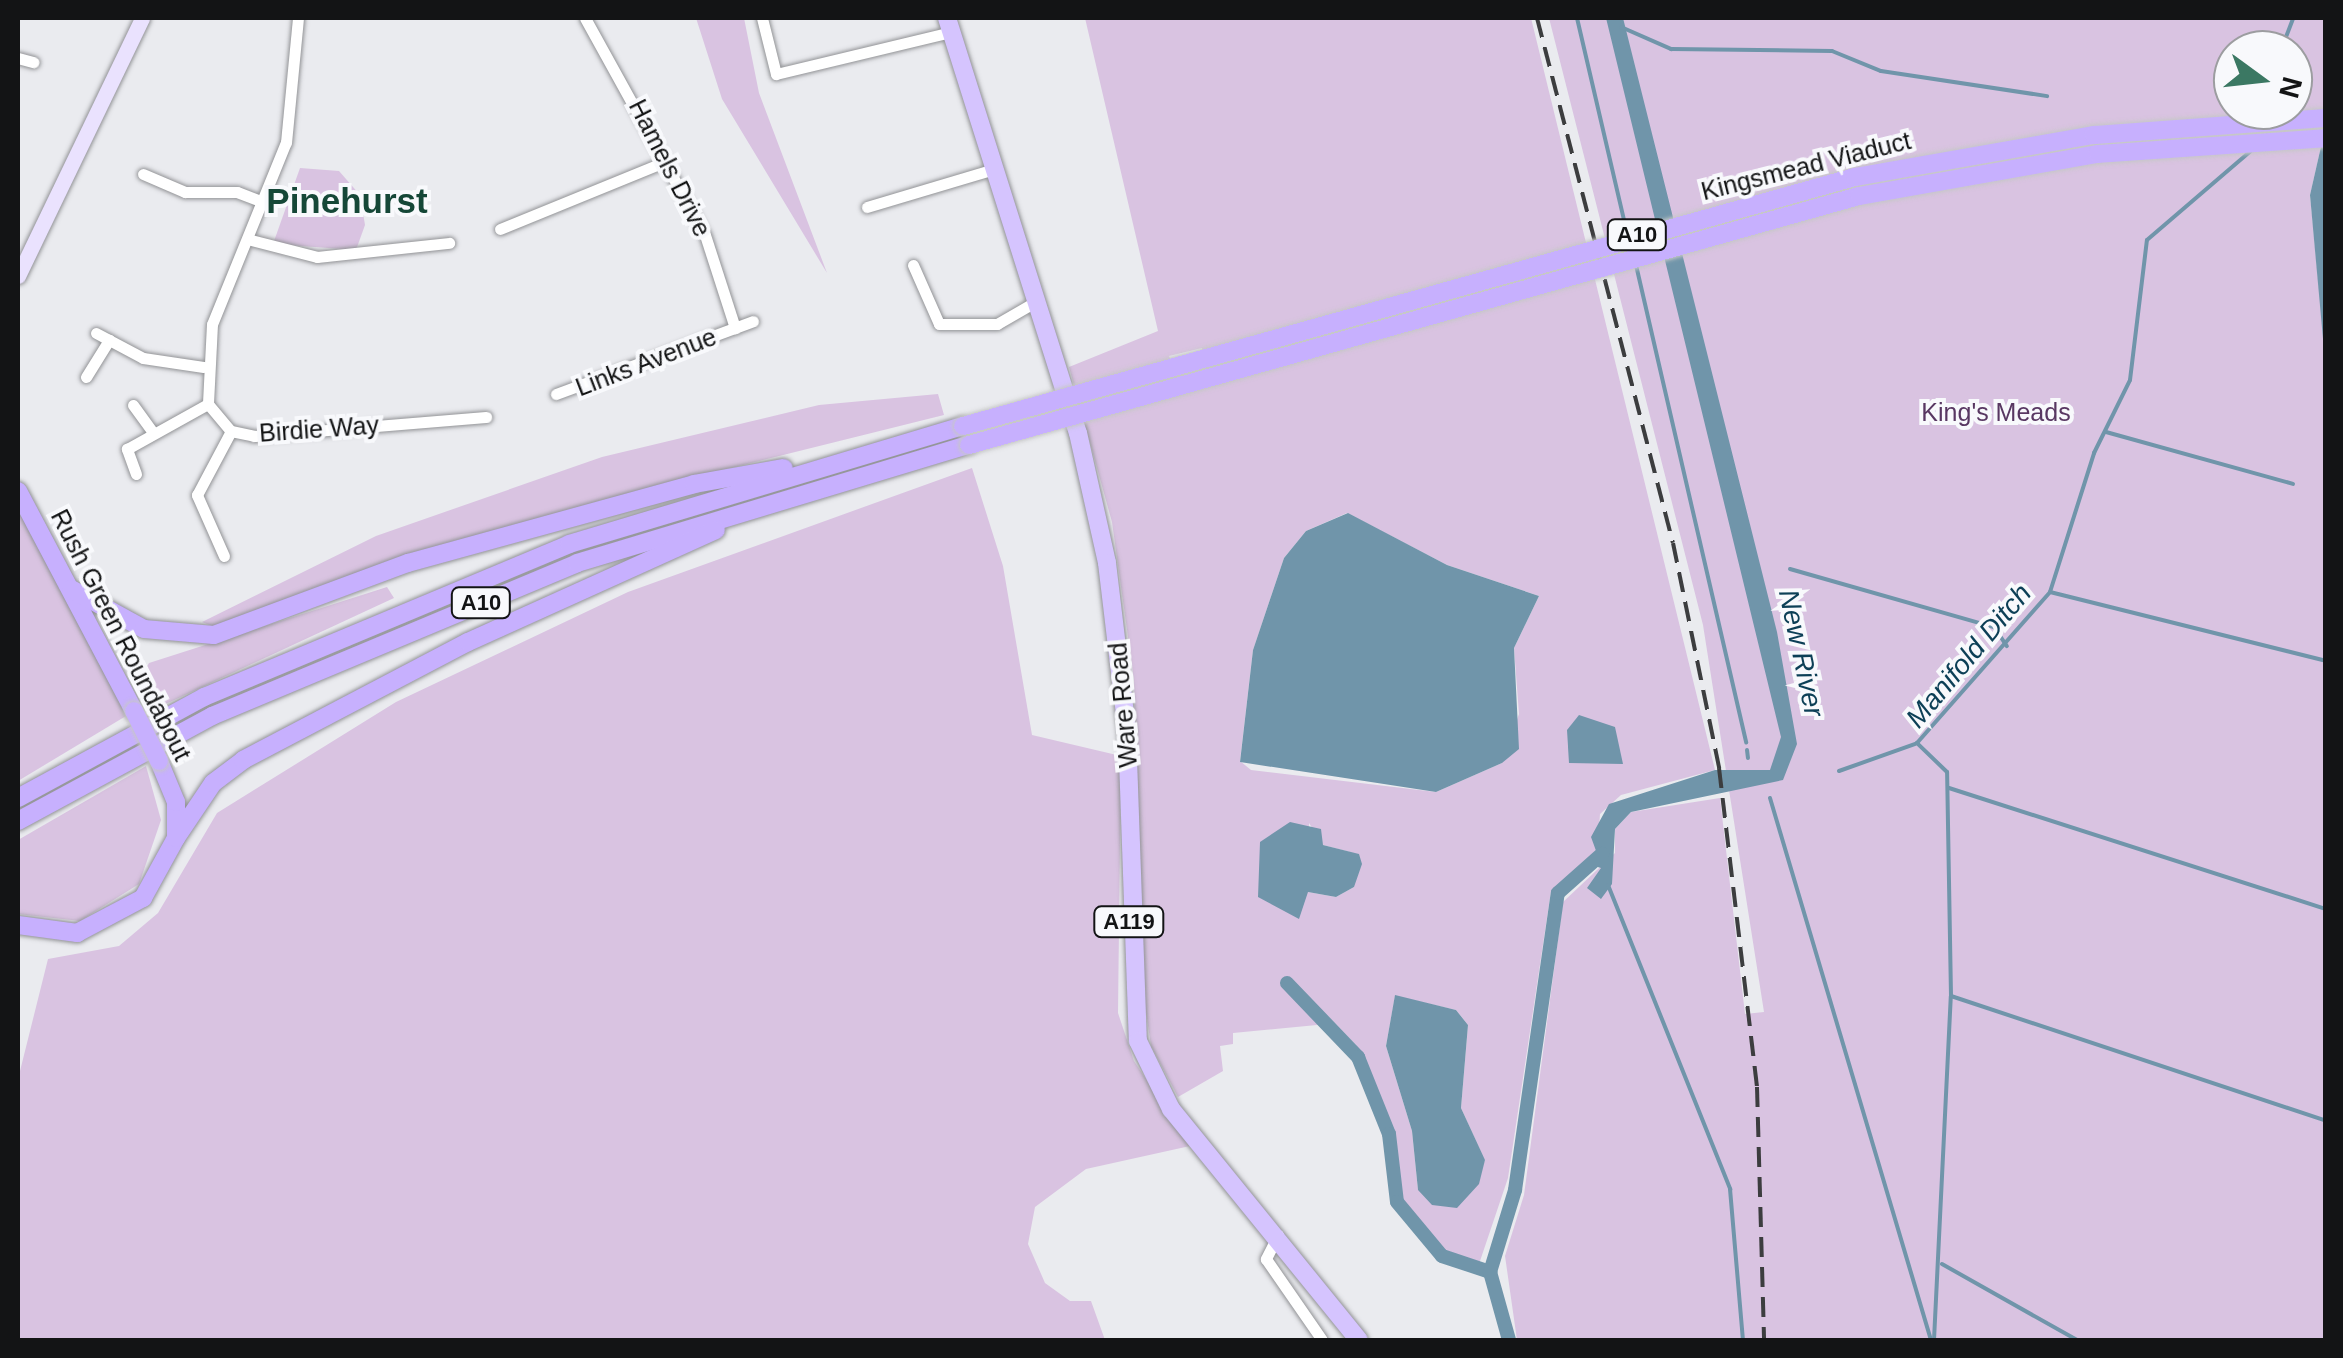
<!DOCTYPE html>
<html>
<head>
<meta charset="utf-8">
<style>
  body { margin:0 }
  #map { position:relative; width:2343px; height:1358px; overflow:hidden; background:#eaebef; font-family:Arial,sans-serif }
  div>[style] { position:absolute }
  .green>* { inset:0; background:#d9c3e1 }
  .water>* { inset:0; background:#7095aa }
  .stream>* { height:4px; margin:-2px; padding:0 2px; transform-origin:2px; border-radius:2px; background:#7095aa }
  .canal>* { height:14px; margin:-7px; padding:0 7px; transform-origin:7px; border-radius:7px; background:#7095aa }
  .roads { filter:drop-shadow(0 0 2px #929396) drop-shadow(0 0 2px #929396) }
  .minor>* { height:11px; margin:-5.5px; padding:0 5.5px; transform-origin:5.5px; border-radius:5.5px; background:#fff }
  .secondary>* { height:15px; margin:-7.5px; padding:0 7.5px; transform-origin:7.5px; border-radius:7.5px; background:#eae2fe }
  .primary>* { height:18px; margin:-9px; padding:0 9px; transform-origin:9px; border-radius:9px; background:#d5c4fe }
  .trunk>* { height:18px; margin:-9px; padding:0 9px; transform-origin:9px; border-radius:9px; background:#c7b0fe }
  .rail>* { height:4px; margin-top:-2px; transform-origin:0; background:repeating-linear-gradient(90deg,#3c3d3f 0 20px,transparent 0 30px) }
  .bridges { filter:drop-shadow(0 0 2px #c6c7c7) drop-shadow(0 0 2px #c6c7c7) }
  .trunk-bridge>* { height:18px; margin:-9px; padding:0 9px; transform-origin:9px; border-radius:9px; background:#c7b0fe }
  span { translate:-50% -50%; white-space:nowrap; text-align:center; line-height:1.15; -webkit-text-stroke:8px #f8f9fc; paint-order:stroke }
  .shield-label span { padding:2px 8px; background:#f8f9fc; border:2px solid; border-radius:8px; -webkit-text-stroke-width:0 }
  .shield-label { font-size:22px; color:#131415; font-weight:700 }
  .street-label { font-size:25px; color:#131415 }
  .park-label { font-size:25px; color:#583762 }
  .water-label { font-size:28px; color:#0c3f56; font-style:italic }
  .district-label { font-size:35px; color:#154737; font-weight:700 }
  .frame { position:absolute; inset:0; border:20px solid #131415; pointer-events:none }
  .north { position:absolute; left:2213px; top:30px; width:100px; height:100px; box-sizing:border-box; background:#f8f9fc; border:2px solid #9c9da0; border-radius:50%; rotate:105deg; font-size:28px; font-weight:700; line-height:40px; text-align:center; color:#131415 }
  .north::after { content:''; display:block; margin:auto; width:35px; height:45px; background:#3b7863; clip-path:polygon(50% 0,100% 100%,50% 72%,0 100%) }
</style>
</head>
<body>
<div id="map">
  <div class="green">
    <i style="clip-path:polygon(696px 18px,744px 18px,759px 93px,827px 273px,722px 99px)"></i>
    <i style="clip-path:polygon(evenodd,1085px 18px,1531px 18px,1715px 770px,1621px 795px,1600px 814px,1597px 855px,1551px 891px,1508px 1178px,1479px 1264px,1444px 1250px,1402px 1198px,1382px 1101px,1356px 1045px,1328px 1016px,1317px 1025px,1233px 1033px,1233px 1044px,1220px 1046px,1223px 1071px,1178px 1097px,1151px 1046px,1140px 970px,1134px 680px,1112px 522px,1069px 367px,1158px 331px,1085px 18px,1202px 348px,1207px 386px,1184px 393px,1169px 356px,1202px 348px,1085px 18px,1347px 513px,1447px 565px,1539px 596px,1514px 648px,1519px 714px,1502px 763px,1436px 792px,1251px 770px,1240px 761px,1253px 650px,1284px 558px,1306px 531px,1347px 513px,1085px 18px,1309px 823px,1323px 845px,1350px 852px,1354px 887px,1336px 897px,1308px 892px,1309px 823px,1085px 18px,1395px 996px,1456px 1010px,1468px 1025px,1461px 1108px,1485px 1161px,1418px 1190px,1412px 1131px,1386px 1046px,1395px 996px)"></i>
    <i style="clip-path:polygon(evenodd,1549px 18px,2325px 18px,2325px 129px,2310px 195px,2326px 361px,2325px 1340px,1517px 1340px,1505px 1256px,1524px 1195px,1563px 902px,1615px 853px,1615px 829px,1631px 812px,1720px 798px,1745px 1014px,1764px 1012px,1703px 625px,1549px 18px,2233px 50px,2293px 50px,2293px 110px,2233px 110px,2233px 50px)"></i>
    <i style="clip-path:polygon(300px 168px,339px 171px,360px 195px,365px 225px,356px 250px,273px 244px)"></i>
    <i style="clip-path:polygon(938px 394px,944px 415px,595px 502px,406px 556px,217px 628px,202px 622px,376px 536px,602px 457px,819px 405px)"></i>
    <i style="clip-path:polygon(972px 468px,1003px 566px,1032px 735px,1121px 756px,1118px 1013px,1134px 1061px,1190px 1146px,1086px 1169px,1035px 1207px,1028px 1244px,1045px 1283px,1070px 1301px,1091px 1301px,1105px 1340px,18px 1340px,18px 1079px,48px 959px,119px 946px,158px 913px,217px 813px,396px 702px,628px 592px)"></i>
    <i style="clip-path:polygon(18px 505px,126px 716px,18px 781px)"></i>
    <i style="clip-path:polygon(387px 587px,394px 598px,157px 708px,137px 684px,149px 663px)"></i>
    <i style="clip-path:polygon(146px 766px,161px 820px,139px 884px,80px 921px,18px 914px,18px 840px)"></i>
  </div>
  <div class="water">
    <i style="clip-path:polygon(1606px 18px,1623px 18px,1777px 632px,1797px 744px,1783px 780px,1631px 812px,1615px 829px,1612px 884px,1601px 899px,1587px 888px,1601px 868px,1591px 865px,1599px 859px,1591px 837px,1609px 804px,1715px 770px,1770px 770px,1781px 737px)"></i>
    <i style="clip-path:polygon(2325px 129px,2325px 361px,2310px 195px)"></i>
    <i style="clip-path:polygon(1348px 513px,1447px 565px,1539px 596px,1514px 648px,1519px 749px,1502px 763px,1436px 792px,1240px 762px,1253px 650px,1284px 558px,1306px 531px)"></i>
    <i style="clip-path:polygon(1579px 715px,1615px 727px,1623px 764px,1569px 763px,1567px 730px)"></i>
    <i style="clip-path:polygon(1290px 822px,1321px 829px,1323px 845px,1359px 854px,1362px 864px,1354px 887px,1336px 897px,1308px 892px,1299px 919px,1258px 897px,1260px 842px)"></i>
    <i style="clip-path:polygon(1395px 995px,1456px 1010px,1468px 1025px,1461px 1108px,1485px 1160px,1479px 1184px,1457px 1208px,1432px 1205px,1418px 1190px,1412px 1131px,1386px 1046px)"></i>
  </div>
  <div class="stream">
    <i style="left:1577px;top:18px;width:225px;rotate:76.9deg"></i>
    <i style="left:1621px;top:27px;width:55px;rotate:23.7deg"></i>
    <i style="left:1671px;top:49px;width:161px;rotate:0.7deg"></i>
    <i style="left:1832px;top:51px;width:53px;rotate:22.2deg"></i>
    <i style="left:1881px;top:71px;width:168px;rotate:8.6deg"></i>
    <i style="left:2281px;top:50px;width:34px;rotate:-69deg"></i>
    <i style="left:1636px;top:265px;width:490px;rotate:77deg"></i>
    <i style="left:2106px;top:432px;width:194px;rotate:15.5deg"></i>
    <i style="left:1790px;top:569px;width:212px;rotate:15.9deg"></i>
    <i style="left:1994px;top:627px;width:23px;rotate:56deg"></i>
    <i style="left:2050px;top:592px;width:284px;rotate:14deg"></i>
    <i style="left:1747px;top:750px;width:8px;rotate:83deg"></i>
    <i style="left:1839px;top:771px;width:81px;rotate:-19.6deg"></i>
    <i style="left:1949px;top:788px;width:396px;rotate:17.8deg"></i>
    <i style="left:1770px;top:798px;width:565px;rotate:73.46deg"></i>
    <i style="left:1608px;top:885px;width:328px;rotate:68.1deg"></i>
    <i style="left:1730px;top:1189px;width:152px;rotate:85.1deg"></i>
    <i style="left:1951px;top:996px;width:395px;rotate:18.4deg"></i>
    <i style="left:1942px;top:1264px;width:155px;rotate:29.4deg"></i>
    <i style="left:1934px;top:1340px;width:344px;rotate:-87.2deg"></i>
    <i style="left:1951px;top:996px;width:224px;rotate:-91deg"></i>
    <i style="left:1947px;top:772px;width:42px;rotate:-136deg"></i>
    <i style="left:1917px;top:743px;width:201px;rotate:-48.6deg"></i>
    <i style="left:2050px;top:592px;width:146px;rotate:-72.4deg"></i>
    <i style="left:2094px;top:453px;width:81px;rotate:-63.7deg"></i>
    <i style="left:2130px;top:380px;width:141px;rotate:-83.1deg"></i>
    <i style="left:2147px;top:240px;width:137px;rotate:-40.6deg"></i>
  </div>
  <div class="canal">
    <i style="left:1287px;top:983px;width:103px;rotate:46.2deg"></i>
    <i style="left:1358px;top:1057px;width:83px;rotate:68.1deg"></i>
    <i style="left:1389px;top:1134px;width:68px;rotate:83.3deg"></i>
    <i style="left:1397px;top:1202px;width:70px;rotate:50.2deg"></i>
    <i style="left:1442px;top:1256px;width:51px;rotate:18.4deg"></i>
    <i style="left:1509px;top:1340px;width:71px;rotate:-105.6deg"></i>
    <i style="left:1490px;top:1272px;width:86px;rotate:-73deg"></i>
    <i style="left:1515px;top:1190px;width:300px;rotate:-81.8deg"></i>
    <i style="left:1558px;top:893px;width:59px;rotate:-41.6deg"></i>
  </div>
  <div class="roads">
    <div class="minor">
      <i style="left:298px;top:18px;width:125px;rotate:95.5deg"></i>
      <i style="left:286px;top:142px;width:196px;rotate:112.1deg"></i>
      <i style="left:212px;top:324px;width:80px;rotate:92.9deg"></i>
      <i style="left:208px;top:404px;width:35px;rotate:50deg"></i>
      <i style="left:231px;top:431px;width:24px;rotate:12deg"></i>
      <i style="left:254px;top:436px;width:233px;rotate:-4.7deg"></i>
      <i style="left:585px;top:18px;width:248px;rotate:61.1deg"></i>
      <i style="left:705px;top:235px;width:98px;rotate:72.1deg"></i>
      <i style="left:762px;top:18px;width:58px;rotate:76deg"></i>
      <i style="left:776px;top:74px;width:180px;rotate:-13.5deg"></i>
      <i style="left:18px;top:58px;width:16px;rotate:15deg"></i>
      <i style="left:143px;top:174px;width:46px;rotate:23.2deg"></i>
      <i style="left:185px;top:192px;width:52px"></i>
      <i style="left:237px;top:192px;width:31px;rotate:21deg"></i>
      <i style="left:867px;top:207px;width:129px;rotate:-16.6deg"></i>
      <i style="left:500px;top:229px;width:180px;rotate:-22.2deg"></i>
      <i style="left:251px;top:240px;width:68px;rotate:14.4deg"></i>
      <i style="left:317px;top:257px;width:133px;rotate:-6.1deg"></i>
      <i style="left:913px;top:265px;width:64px;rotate:66.2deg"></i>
      <i style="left:939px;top:324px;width:58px"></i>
      <i style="left:997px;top:324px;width:44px;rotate:-30.1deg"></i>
      <i style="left:96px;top:333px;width:53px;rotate:28deg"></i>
      <i style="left:143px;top:358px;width:61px;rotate:8.5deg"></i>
      <i style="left:86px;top:377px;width:44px;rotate:-58.1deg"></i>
      <i style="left:556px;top:394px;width:210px;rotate:-20.3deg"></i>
      <i style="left:133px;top:405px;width:32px;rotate:54deg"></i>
      <i style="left:136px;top:474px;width:27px;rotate:-110deg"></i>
      <i style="left:127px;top:449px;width:93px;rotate:-29.1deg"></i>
      <i style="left:224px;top:556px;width:67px;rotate:-113.9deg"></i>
      <i style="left:197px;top:495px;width:72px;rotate:-62deg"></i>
      <i style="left:1278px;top:1235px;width:27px;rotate:117deg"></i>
      <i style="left:1266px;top:1259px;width:98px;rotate:55.3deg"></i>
    </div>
    <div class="secondary">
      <i style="left:18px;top:276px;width:286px;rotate:-64.3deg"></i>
    </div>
    <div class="primary">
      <i style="left:947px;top:18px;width:435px;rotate:72.5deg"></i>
      <i style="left:1078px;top:433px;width:133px;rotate:77.4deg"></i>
      <i style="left:1107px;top:563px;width:168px;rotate:83.2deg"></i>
      <i style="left:1127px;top:730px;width:311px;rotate:88deg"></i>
      <i style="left:1138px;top:1041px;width:76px;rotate:64.1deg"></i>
      <i style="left:1171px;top:1109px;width:298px;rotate:50.9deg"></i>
    </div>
    <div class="trunk">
      <i style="left:18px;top:491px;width:249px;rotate:62.2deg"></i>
      <i style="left:71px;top:589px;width:83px;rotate:28.7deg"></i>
      <i style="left:144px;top:629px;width:70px;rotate:4.9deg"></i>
      <i style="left:214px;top:635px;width:207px;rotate:-20.4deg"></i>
      <i style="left:408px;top:563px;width:297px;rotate:-15.4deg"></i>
      <i style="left:694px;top:484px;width:91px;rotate:-10.1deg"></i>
      <i style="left:18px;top:798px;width:212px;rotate:-28.5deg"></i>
      <i style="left:204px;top:697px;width:396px;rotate:-22.7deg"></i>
      <i style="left:569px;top:544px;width:411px;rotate:-16.7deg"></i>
      <i style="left:18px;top:821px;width:221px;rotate:-28.4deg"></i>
      <i style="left:212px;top:716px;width:396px;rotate:-22.7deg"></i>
      <i style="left:577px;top:563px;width:409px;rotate:-16.8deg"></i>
      <i style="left:176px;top:838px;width:66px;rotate:-56.1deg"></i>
      <i style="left:213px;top:783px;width:38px;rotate:-37deg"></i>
      <i style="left:243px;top:760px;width:254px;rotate:-27.7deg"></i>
      <i style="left:468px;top:642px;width:272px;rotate:-24.3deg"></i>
      <i style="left:18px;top:925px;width:60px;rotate:7.7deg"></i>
      <i style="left:77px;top:933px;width:75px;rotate:-27.9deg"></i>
      <i style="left:143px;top:898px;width:68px;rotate:-61.2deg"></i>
      <i style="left:176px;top:838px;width:36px;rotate:-90deg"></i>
      <i style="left:176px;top:802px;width:44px;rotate:-112.5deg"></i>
    </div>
  </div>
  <div class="rail">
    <i style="left:1537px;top:18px;width:542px;rotate:75.48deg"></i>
    <i style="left:1673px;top:543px;width:230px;rotate:78.4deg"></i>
    <i style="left:1719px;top:768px;width:321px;rotate:83.2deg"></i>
    <i style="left:1757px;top:1087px;width:253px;rotate:88.4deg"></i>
  </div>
  <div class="bridges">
    <div class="trunk-bridge">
      <i style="left:963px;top:426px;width:926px;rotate:-15.6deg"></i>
      <i style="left:1855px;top:177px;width:243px;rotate:-10deg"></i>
      <i style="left:2094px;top:135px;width:233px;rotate:-4.2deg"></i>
      <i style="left:969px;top:445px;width:924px;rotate:-15.63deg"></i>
      <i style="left:1859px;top:196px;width:243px;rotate:-10deg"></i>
      <i style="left:2098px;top:154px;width:229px;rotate:-4deg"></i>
      <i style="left:134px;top:711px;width:56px;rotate:63.4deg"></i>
    </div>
  </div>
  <div class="shield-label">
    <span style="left:1637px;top:235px">A10</span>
    <span style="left:481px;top:603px">A10</span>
    <span style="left:1129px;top:922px">A119</span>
  </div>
  <div class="street-label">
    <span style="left:1806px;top:166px;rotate:-14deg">Kingsmead Viaduct</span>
    <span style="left:670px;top:168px;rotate:63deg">Hamels Drive</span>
    <span style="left:646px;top:362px;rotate:-21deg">Links Avenue</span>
    <span style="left:319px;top:429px;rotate:-4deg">Birdie Way</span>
    <span style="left:121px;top:635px;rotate:63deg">Rush Green Roundabout</span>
    <span style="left:1123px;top:705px;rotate:-95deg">Ware Road</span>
  </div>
  <div class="park-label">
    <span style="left:1996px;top:412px">King's Meads</span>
  </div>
  <div class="water-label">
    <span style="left:1801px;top:653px;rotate:78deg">New River</span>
    <span style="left:1969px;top:656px;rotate:-50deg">Manifold Ditch</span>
  </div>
  <div class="district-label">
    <span style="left:347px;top:201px">Pinehurst</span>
  </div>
  <div class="frame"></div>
  <div class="north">N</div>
</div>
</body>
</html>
